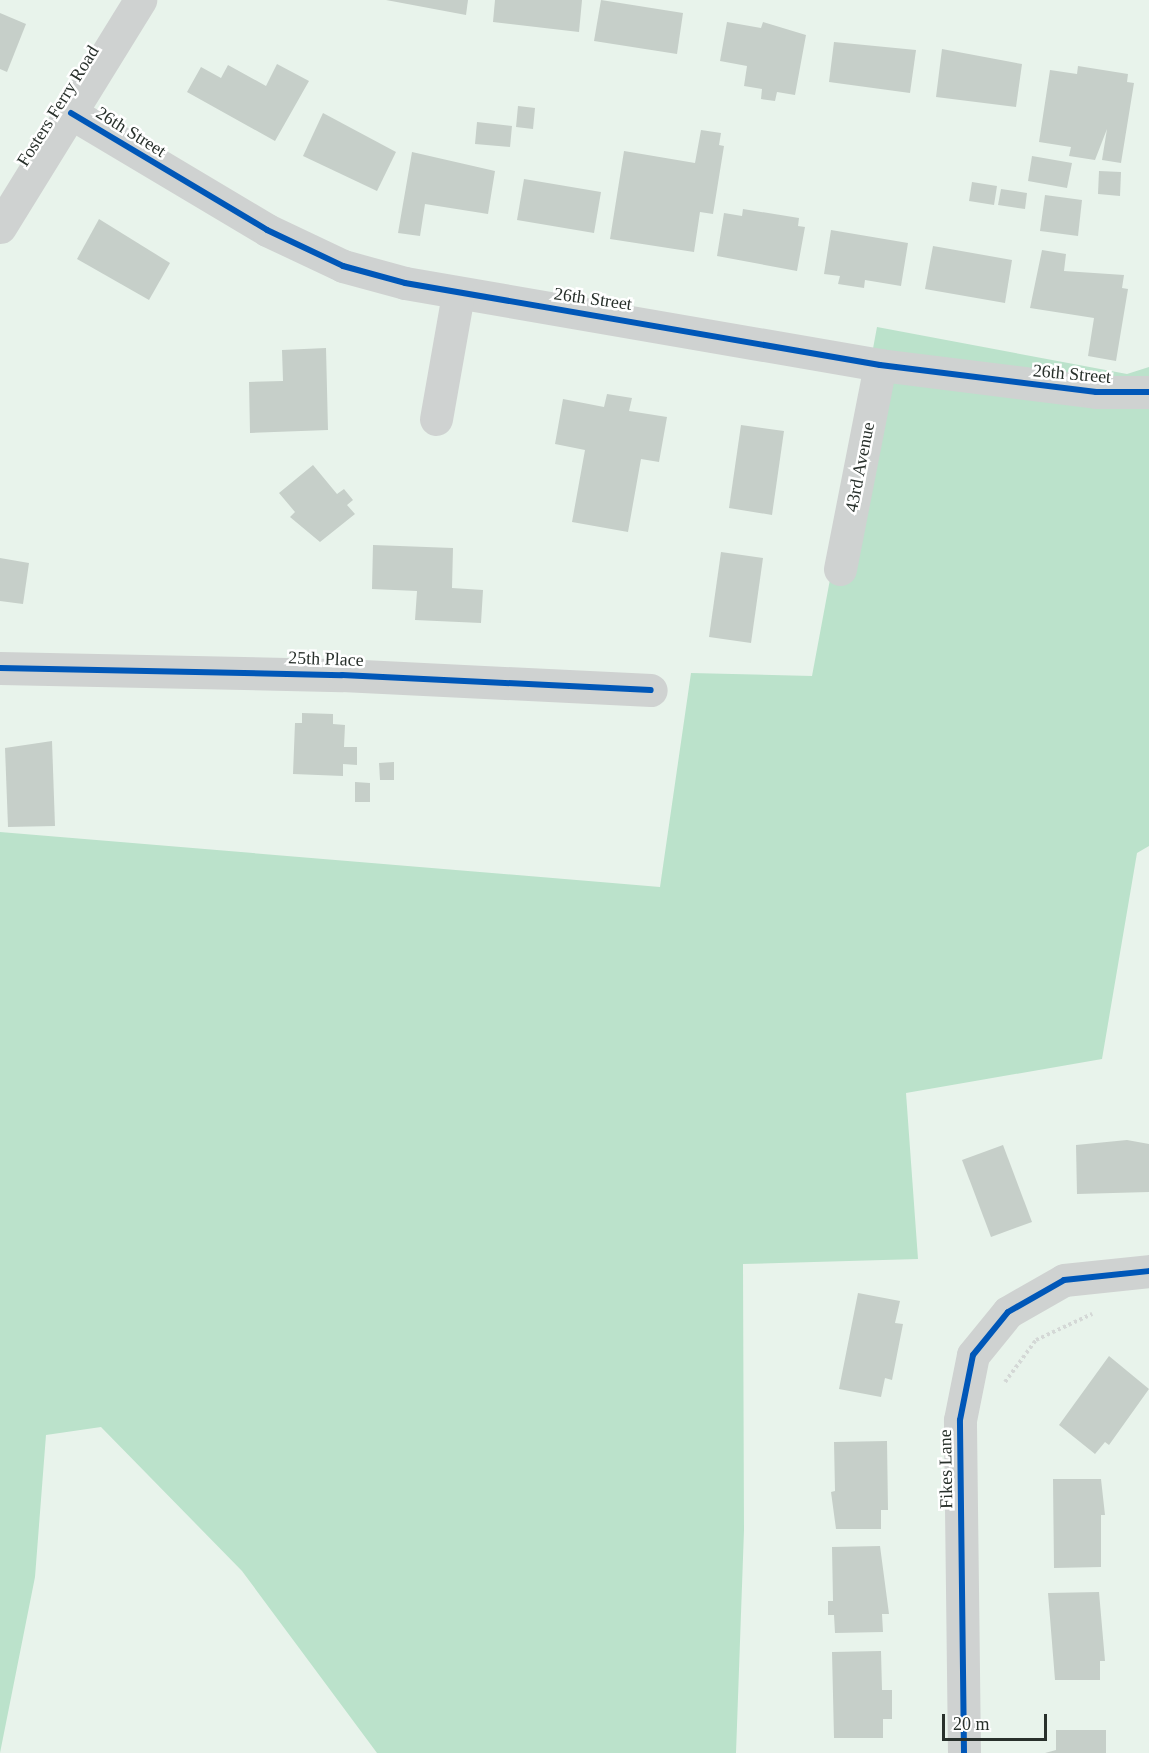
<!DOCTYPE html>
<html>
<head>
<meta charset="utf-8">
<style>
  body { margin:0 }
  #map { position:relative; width:1149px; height:1753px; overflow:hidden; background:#e8f3eb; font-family:"Times New Roman",serif }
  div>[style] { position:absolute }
  .green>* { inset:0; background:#bbe2cb }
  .building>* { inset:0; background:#c6cfc9 }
  .path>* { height:4px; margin-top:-2px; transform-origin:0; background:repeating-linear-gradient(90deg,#d4d8d6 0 3px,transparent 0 6px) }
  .minor>* { height:33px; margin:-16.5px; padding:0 16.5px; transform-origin:16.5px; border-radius:16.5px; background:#cfd2d1 }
  .tertiary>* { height:33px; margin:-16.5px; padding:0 16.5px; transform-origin:16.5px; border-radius:16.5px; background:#cfd2d1 }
  .cycleway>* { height:6px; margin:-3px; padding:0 3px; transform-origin:3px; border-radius:3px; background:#0057b8 }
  span { translate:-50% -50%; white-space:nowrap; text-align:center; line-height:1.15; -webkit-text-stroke:5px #fff; paint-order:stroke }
  .street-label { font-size:18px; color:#28302b }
  .scale { position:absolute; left:942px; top:1714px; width:105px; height:27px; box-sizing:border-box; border:3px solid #28302b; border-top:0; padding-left:8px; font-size:18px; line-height:21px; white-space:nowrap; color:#28302b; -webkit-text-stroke:4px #fff; paint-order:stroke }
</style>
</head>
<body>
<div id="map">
  <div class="green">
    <i style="clip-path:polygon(877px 327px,1127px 374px,1149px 367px,1149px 846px,1137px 853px,1102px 1059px,906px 1093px,918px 1259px,743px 1264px,744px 1530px,736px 1753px,377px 1753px,242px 1571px,101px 1427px,46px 1435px,35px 1577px,0 1753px,0 832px,660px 887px,691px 673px,812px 676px)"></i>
  </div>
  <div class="building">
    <i style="clip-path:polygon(386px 0,468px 0,466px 15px)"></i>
    <i style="clip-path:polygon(495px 0,582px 0,579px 32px,493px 22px)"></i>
    <i style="clip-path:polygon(601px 0,683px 13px,677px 54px,594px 41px)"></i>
    <i style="clip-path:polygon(0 13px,26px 24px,7px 72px,0 69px)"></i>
    <i style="clip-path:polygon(727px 22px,761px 28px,763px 22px,806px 35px,795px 95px,777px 92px,775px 101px,761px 99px,762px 89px,744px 86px,747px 66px,720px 61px)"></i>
    <i style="clip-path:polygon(834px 42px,916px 50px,910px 93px,829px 82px)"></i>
    <i style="clip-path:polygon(942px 49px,1022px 64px,1016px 107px,936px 97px)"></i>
    <i style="clip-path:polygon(277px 64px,309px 81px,275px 141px,187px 92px,201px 67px,221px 78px,228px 65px,266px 86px)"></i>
    <i style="clip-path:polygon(1078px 66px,1128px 74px,1127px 82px,1134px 83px,1121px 163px,1102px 160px,1107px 129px,1095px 160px,1069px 156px,1071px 147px,1039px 142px,1050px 70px,1077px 74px)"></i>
    <i style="clip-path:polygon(518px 106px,535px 108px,533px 129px,516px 127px)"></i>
    <i style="clip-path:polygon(323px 113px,396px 152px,377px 191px,303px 156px)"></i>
    <i style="clip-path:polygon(477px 122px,512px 126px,510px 147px,475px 144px)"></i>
    <i style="clip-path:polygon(701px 130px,721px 133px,719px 145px,724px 146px,713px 214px,700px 212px,694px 252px,610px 239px,624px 151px,695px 163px)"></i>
    <i style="clip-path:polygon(412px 152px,495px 171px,488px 214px,425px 204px,420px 236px,398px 233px)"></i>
    <i style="clip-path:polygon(1032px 156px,1072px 163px,1067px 188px,1028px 181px)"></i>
    <i style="clip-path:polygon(1099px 171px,1121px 172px,1120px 196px,1098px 194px)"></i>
    <i style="clip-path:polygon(524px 179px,601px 192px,594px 233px,517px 220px)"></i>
    <i style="clip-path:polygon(972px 182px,997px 186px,994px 205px,969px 201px)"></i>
    <i style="clip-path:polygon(1001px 189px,1027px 193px,1025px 209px,998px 205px)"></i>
    <i style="clip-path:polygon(1045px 195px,1082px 200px,1078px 236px,1040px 231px)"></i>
    <i style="clip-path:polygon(743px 209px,799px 218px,798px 226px,805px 227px,797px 271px,717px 256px,724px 213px,742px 216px)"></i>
    <i style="clip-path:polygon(99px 219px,170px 263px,149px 300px,77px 259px)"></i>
    <i style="clip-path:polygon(831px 230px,908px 243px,901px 286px,865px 280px,864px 288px,838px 284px,840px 276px,824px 274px)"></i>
    <i style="clip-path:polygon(933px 246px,1012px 260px,1005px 303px,925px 289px)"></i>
    <i style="clip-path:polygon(1042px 250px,1066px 254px,1064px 271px,1124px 275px,1122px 288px,1128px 289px,1116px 361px,1088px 356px,1094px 318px,1030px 308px)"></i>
    <i style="clip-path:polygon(326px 348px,328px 430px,250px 433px,249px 382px,283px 381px,282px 350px)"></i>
    <i style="clip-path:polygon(607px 394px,632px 398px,629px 411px,667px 417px,659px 462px,641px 459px,628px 532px,572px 522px,585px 450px,555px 444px,563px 399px,604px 407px)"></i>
    <i style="clip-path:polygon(741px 425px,784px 431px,772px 515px,729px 508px)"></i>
    <i style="clip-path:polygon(313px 465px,337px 494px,344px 489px,353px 500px,347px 505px,355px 514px,320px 542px,290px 517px,295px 512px,279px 493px)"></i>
    <i style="clip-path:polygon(373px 545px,453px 548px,452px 588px,483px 590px,481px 623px,415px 620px,417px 591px,372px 589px)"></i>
    <i style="clip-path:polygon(721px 552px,763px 558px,751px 643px,709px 637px)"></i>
    <i style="clip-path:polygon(0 558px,29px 563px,23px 604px,0 601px)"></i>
    <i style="clip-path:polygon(302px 713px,333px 714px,333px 724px,345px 725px,344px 747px,357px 747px,357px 765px,343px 764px,343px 776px,293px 774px,295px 723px,302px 723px)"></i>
    <i style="clip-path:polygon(52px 741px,55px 826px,8px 827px,5px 748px)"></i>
    <i style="clip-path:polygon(394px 762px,394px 780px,380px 780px,379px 763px)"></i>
    <i style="clip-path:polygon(355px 782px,370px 783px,370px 802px,355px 802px)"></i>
    <i style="clip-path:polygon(1127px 1140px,1149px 1144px,1149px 1192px,1077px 1194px,1076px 1145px)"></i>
    <i style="clip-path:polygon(1003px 1145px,1032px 1222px,991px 1237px,962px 1160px)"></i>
    <i style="clip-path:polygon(858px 1293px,900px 1301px,895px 1323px,903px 1324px,892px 1380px,885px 1378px,881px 1397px,839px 1389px)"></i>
    <i style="clip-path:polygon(1109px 1356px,1149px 1389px,1109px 1445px,1105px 1442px,1095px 1454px,1059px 1425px)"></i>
    <i style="clip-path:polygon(887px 1441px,888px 1510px,881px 1510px,881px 1529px,836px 1529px,831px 1492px,835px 1491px,834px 1442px)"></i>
    <i style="clip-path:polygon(1053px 1479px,1101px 1479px,1105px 1515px,1101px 1515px,1101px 1567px,1054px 1568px)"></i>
    <i style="clip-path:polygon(880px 1546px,889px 1614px,882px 1614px,883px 1632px,835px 1633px,834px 1615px,828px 1615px,828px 1601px,833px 1601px,832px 1547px)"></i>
    <i style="clip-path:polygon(1099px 1592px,1105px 1661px,1100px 1661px,1100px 1680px,1055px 1680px,1048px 1593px)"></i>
    <i style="clip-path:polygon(881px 1651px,882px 1690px,892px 1690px,892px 1719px,883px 1719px,883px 1738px,834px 1738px,832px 1652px)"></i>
    <i style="clip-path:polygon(1056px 1730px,1106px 1730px,1106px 1753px,1045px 1753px,1056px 1750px)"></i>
  </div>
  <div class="path">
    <i style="left:1005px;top:1382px;width:52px;rotate:-53.6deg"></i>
    <i style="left:1036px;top:1340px;width:62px;rotate:-24.9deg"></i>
  </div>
  <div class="minor">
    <i style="left:71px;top:113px;width:228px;rotate:30.8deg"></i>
    <i style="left:267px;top:230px;width:84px;rotate:25.3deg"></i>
    <i style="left:343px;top:266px;width:64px;rotate:15.3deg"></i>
    <i style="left:405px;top:283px;width:482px;rotate:9.8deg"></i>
    <i style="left:880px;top:365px;width:218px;rotate:7.1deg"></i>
    <i style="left:1096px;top:392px;width:53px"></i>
    <i style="left:436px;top:419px;width:127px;rotate:-80deg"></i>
    <i style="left:840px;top:569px;width:208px;rotate:-78.9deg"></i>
    <i style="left:0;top:668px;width:342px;rotate:1.2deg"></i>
    <i style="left:342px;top:675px;width:309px;rotate:2.8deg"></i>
    <i style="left:964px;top:1753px;width:333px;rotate:-90.7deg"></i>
    <i style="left:960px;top:1420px;width:66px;rotate:-78.7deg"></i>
    <i style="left:973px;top:1355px;width:55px;rotate:-50.9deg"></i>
    <i style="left:1008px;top:1312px;width:64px;rotate:-29.7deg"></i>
    <i style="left:1064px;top:1280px;width:85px;rotate:-6deg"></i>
  </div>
  <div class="tertiary">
    <i style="left:0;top:227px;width:267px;rotate:-58.3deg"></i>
  </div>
  <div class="cycleway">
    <i style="left:71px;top:113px;width:228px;rotate:30.8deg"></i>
    <i style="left:267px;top:230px;width:84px;rotate:25.3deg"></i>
    <i style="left:343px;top:266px;width:64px;rotate:15.3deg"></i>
    <i style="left:405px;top:283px;width:482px;rotate:9.8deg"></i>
    <i style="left:880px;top:365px;width:218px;rotate:7.1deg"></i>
    <i style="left:1096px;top:392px;width:53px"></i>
    <i style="left:0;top:668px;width:342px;rotate:1.2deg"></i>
    <i style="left:342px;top:675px;width:309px;rotate:2.8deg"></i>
    <i style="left:964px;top:1753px;width:333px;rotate:-90.7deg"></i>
    <i style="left:960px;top:1420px;width:66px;rotate:-78.7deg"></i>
    <i style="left:973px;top:1355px;width:55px;rotate:-50.9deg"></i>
    <i style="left:1008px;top:1312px;width:64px;rotate:-29.7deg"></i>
    <i style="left:1064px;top:1280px;width:85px;rotate:-6deg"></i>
  </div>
  <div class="street-label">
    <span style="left:58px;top:106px;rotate:-58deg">Fosters Ferry Road</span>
    <span style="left:131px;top:132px;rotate:32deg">26th Street</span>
    <span style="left:593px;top:299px;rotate:8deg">26th Street</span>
    <span style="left:1072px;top:374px;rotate:5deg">26th Street</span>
    <span style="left:860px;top:467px;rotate:-79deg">43rd Avenue</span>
    <span style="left:326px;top:659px;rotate:2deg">25th Place</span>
    <span style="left:946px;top:1469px;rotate:-91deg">Fikes Lane</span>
  </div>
  <div class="scale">20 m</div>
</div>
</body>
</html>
